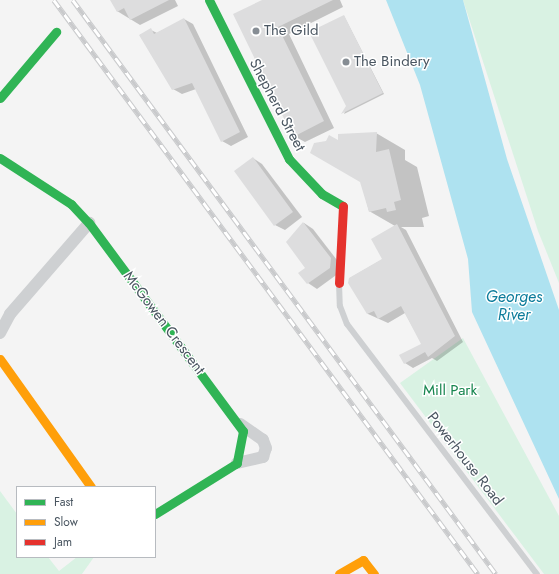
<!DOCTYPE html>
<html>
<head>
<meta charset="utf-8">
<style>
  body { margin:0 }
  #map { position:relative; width:559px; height:574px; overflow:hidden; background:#f4f4f4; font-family:Jost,sans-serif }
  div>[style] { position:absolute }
  .green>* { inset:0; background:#d9f2e3 }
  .water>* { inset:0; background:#aee2f0 }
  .shadow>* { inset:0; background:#0003 }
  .building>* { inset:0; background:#ddddde }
  .lane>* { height:6px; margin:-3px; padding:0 3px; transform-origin:3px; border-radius:3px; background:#ced0d2 }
  .street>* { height:12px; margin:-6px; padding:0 6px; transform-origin:6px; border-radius:6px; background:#ced0d2 }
  .fast>* { height:9px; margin:-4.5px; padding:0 4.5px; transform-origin:4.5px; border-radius:4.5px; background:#30b455 }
  .slow>* { height:9px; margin:-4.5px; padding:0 4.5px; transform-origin:4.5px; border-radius:4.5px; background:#ff9f0a }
  .jam>* { height:9px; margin:-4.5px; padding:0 4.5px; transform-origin:4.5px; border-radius:4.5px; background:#e5322d }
  .rail>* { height:4.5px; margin-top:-2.25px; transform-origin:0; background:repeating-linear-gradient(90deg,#fff 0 9px,#c9cacc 0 18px); box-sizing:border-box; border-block:1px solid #c9cacc }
  .dots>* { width:11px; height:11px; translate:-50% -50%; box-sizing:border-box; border:2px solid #fff; border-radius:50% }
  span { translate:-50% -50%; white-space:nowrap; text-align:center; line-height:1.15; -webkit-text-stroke:3px #fff; paint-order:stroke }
  .poi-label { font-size:15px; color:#4a5661 }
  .left { translate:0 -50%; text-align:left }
  .street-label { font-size:15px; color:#4a5661 }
  .park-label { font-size:15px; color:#17864f }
  .water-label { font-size:16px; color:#0c7c9b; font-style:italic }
  .legend { position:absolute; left:16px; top:486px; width:140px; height:72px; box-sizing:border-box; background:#fff; border:1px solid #b7bbc0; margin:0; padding:5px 7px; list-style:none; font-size:12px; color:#4a5661 }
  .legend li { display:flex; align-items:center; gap:8px; height:20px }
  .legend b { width:20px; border:1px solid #b7bbc0 }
</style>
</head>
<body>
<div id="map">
  <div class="green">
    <i style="clip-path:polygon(463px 0,559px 0,559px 283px,538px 231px)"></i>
    <i style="clip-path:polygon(463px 338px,559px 516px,559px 574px,544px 574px,400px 383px)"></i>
    <i style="clip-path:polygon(0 491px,17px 514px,17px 557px,48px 557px,59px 571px,77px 557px,94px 557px,82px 574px,0 574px)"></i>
  </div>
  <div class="water">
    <i style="clip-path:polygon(386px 0,463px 0,507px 159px,559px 310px,559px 499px,472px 312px,468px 259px,420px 85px)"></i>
  </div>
  <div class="shadow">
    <i style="clip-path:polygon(112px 0,175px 0,178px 6px,140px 25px,117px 11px)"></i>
    <i style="clip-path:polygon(265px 0,340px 0,343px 7px,289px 34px,334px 128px,305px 142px,294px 136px)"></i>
    <i style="clip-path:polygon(344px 16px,384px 94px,344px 114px,347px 106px)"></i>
    <i style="clip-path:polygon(184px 19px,193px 24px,248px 137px,231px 146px,222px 141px,196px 89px,182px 94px,173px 89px,140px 35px,151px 30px,157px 33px)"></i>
    <i style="clip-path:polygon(376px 133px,405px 150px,405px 160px,417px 167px,429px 216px,422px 218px,424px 227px,401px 227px,406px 230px,463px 342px,437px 361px,432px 358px,413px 368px,405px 363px,422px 344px,405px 313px,388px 323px,368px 314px,350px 278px,383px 259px,395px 226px,369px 211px,361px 181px,338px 141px)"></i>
    <i style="clip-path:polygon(253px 158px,262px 164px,302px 217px,285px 230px,275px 225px)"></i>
    <i style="clip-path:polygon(304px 223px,313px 229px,340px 264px,339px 273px,317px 289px,308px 283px)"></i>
  </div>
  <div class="building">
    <i style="clip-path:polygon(110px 0,169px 0,130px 20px,124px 8px,117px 12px)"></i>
    <i style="clip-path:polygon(262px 0,333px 0,278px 27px,324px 121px,293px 137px,233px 14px)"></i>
    <i style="clip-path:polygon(344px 15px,383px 93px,341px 114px,346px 106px,309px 32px)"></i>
    <i style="clip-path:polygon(184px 18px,240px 132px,221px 142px,192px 83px,172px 90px,139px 35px,151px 28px,154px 34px)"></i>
    <i style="clip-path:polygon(377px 132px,376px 152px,389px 149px,401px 200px,394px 202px,396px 210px,387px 212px,386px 208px,369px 212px,360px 182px,310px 153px,314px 143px,326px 141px,329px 135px,338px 140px,338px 134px)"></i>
    <i style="clip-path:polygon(253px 157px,293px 212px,274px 226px,234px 171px)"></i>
    <i style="clip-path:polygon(303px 222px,331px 258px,330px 268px,307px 284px,298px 273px,305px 268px,286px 242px)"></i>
    <i style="clip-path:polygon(397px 224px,455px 336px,428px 357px,425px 352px,404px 364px,399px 355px,421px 344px,401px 306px,378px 319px,374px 311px,367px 314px,348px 283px,349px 278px,382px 259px,371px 239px)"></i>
  </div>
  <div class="lane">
    <i style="left:339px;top:283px;width:23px;rotate:88deg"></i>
    <i style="left:340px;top:306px;width:19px;rotate:69deg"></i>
    <i style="left:347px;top:324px;width:314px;rotate:52.8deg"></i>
  </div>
  <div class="street">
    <i style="left:0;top:333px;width:21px;rotate:-62deg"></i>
    <i style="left:10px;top:314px;width:121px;rotate:-49deg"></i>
    <i style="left:237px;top:463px;width:27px;rotate:-13deg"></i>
    <i style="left:263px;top:457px;width:9px;rotate:-72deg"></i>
    <i style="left:266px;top:448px;width:9px;rotate:-111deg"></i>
    <i style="left:263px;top:440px;width:28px;rotate:-145deg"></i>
  </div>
  <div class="fast">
    <i style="left:209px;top:0;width:178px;rotate:63.3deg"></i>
    <i style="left:289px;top:159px;width:48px;rotate:46.7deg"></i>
    <i style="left:322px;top:194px;width:24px;rotate:30deg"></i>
    <i style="left:0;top:98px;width:87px;rotate:-49.7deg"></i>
    <i style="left:0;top:158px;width:85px;rotate:32.9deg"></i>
    <i style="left:71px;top:204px;width:26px;rotate:47deg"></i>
    <i style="left:89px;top:223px;width:259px;rotate:53.5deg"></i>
    <i style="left:243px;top:431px;width:33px;rotate:101deg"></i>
    <i style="left:237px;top:463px;width:97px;rotate:148.1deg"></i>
  </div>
  <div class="slow">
    <i style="left:0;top:359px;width:157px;rotate:54.6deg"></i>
    <i style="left:339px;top:574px;width:28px;rotate:-30deg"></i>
    <i style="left:363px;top:560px;width:18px;rotate:52deg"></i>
  </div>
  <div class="jam">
    <i style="left:339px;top:283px;width:77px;rotate:-87deg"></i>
  </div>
  <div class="rail">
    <i style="left:54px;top:0;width:714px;rotate:53.55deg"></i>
    <i style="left:73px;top:0;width:713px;rotate:53.61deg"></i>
  </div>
  <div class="dots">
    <i style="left:256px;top:31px;background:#868d94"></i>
    <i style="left:346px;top:62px;background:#868d94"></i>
  </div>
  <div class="poi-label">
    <span class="left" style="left:264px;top:31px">The Gild</span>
    <span class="left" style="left:354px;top:62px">The Bindery</span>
  </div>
  <div class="street-label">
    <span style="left:277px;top:105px;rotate:62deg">Shepherd Street</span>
    <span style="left:164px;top:323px;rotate:53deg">McGowen Crescent</span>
    <span style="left:465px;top:459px;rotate:52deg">Powerhouse Road</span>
  </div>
  <div class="park-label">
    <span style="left:450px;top:391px">Mill Park</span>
  </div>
  <div class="water-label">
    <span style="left:514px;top:306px">Georges<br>River</span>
  </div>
  <ul class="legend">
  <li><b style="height:5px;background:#30b455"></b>Fast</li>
  <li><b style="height:5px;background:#ff9f0a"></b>Slow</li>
  <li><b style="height:5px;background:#e5322d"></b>Jam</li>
  </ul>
</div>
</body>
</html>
